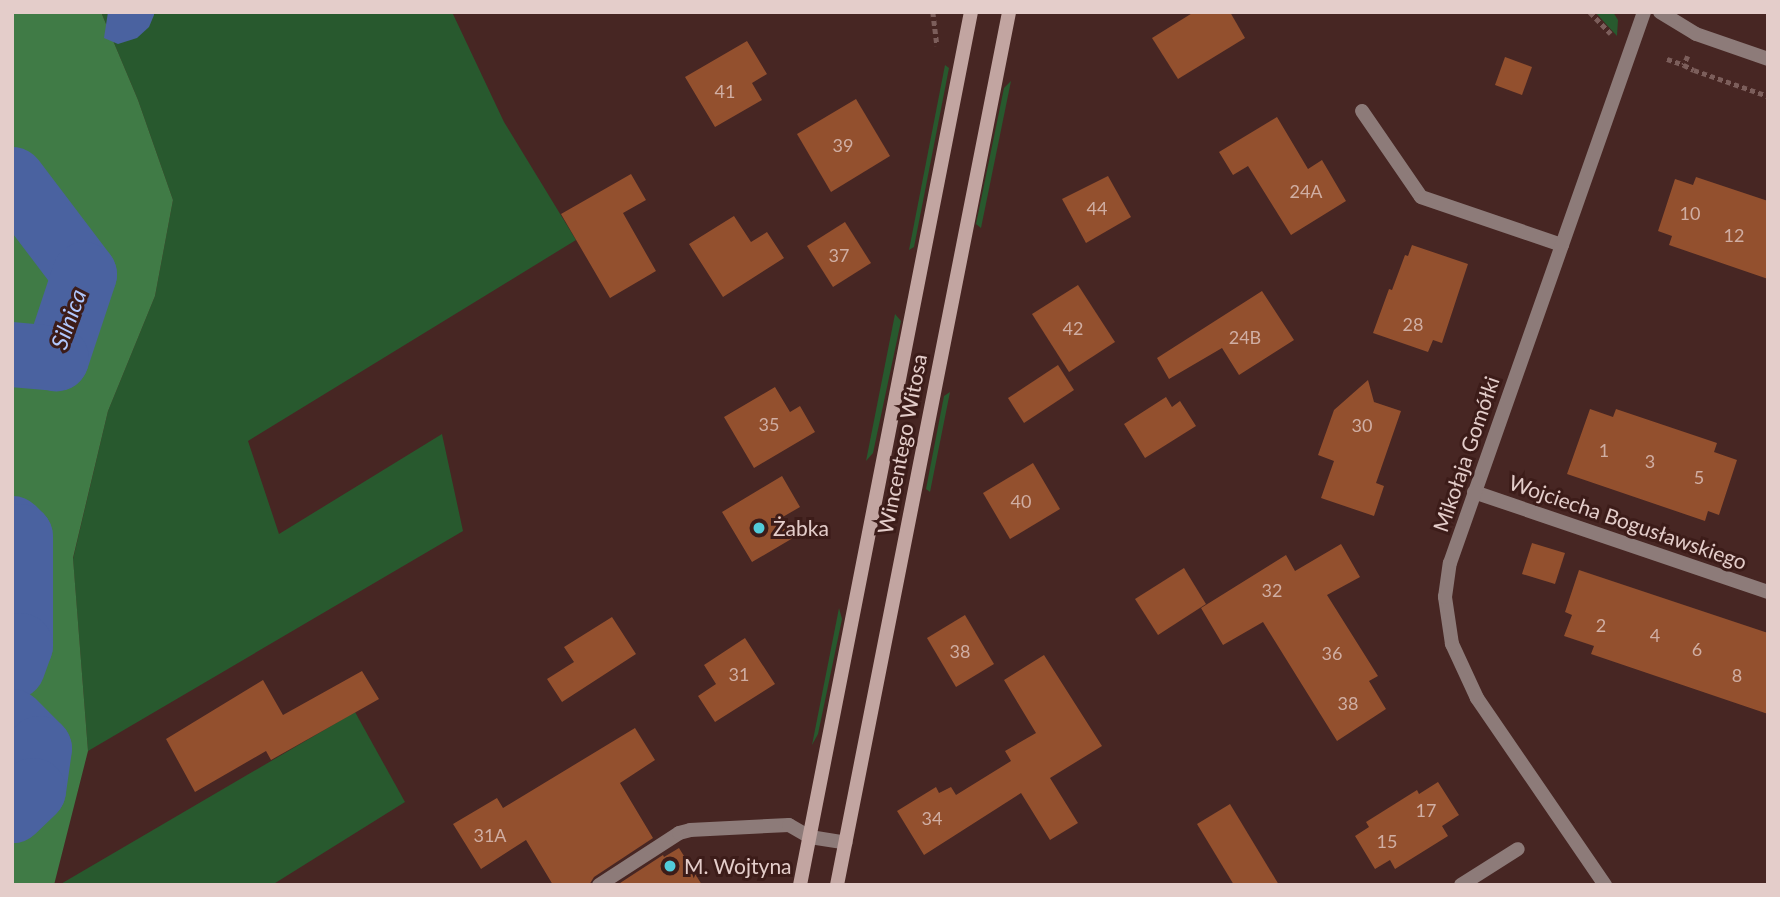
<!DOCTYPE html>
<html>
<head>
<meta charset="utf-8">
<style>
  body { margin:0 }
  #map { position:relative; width:1780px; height:897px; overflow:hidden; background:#472623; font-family:Lato,sans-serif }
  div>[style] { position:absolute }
  .green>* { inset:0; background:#28592e }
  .forest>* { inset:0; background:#407b46 }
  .water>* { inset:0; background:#4a62a0 }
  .river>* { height:65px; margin:-32.5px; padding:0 32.5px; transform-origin:32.5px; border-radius:32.5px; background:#4a62a0 }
  .building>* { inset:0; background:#93502e }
  .path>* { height:4.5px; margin-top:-2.25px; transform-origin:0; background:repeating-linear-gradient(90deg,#7c5e5b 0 5px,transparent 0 8.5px) }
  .lane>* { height:14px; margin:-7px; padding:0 7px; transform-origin:7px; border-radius:7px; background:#8d7b79 }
  .street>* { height:14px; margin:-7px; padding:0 7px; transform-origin:7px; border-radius:7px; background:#8d7b79 }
  .secondary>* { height:14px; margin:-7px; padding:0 7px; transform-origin:7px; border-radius:7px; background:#c2a5a1 }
  .dots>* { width:19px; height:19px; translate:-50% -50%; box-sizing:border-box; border:4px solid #3c1c19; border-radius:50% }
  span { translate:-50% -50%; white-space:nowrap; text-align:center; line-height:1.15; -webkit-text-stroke:6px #3c1c19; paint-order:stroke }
  .number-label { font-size:18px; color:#d0aea3 }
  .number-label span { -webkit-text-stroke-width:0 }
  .street-label { font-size:21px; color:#e4cdca }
  .poi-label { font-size:21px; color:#e4cdca }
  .left { translate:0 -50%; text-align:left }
  .water-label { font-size:23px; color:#b1c8fe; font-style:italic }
  .frame { position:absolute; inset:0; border:14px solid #e4cdca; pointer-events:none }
</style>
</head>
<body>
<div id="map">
  <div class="green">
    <i style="clip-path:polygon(101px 12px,452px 12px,504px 122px,576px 240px,248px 441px,279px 534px,442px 434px,463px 531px,88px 751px,73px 559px,108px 411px,155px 296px,173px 200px,138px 100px)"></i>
    <i style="clip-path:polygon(1595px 12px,1613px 12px,1618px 20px,1617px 36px)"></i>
    <i style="clip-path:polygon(945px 65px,949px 68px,914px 247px,909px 250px)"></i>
    <i style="clip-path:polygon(1011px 81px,981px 228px,976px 224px,1004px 88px)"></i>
    <i style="clip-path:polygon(895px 314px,901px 321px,873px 453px,866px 461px)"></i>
    <i style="clip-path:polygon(950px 392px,930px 492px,926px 489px,944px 396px)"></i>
    <i style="clip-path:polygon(839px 608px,842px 619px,818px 734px,812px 745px)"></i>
    <i style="clip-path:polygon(355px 712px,405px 802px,272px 885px,59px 885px)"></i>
  </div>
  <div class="forest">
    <i style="clip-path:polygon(12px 12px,101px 12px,138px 100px,173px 200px,155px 296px,108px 411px,73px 558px,88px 751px,54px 885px,12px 885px)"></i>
  </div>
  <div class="water">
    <i style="clip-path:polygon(108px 12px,154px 12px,154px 15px,149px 27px,137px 38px,118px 44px,104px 38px)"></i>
  </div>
  <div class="river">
    <i style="left:12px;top:179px;width:119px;rotate:52.8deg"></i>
    <i style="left:84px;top:274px;width:89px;rotate:108.4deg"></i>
    <i style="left:56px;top:358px;width:44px;rotate:-174.8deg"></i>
    <i style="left:12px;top:528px;width:11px;rotate:45deg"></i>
    <i style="left:20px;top:536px;width:109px;rotate:90deg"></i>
    <i style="left:20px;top:645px;width:23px;rotate:110deg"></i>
    <i style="left:12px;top:721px;width:38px;rotate:45deg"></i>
    <i style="left:39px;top:748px;width:42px;rotate:98.1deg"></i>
    <i style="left:33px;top:790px;width:29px;rotate:136deg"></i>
  </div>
  <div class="building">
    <i style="clip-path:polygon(1194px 12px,1230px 12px,1245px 38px,1178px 79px,1152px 38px)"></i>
    <i style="clip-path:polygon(747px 41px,767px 74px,752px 83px,762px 100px,715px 127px,685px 77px)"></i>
    <i style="clip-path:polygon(1505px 57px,1532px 67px,1522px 95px,1495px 85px)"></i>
    <i style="clip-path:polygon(856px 99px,890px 156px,831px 192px,797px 134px)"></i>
    <i style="clip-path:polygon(1277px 117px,1308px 169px,1322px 160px,1346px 201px,1291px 235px,1248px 166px,1233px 175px,1219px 152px)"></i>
    <i style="clip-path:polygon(631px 174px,646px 200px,623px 213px,656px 271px,610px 298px,561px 214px)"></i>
    <i style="clip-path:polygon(1108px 176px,1131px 217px,1086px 243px,1062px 199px)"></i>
    <i style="clip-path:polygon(1696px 177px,1768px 201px,1768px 279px,1669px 245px,1672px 236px,1658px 231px,1675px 179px,1693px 185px)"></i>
    <i style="clip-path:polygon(734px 216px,751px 242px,767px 232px,784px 258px,723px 297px,689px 244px)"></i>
    <i style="clip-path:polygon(845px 222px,871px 263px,833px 287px,807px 246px)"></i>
    <i style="clip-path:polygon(1412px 245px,1468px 264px,1442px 343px,1433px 340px,1428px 352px,1373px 333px,1389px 289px,1392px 290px,1405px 255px,1408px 256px)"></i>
    <i style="clip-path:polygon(1078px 285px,1115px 342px,1069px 372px,1032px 314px)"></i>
    <i style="clip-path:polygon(1262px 291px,1294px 340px,1239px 375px,1222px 348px,1169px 379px,1157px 358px)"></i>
    <i style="clip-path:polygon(1058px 365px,1074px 390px,1024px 423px,1008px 398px)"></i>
    <i style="clip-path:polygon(1368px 380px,1374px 402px,1401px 411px,1376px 483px,1384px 486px,1374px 516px,1321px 498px,1334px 461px,1318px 455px,1334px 410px)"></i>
    <i style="clip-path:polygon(775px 387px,790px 412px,800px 406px,815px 432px,754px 468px,724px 417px)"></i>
    <i style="clip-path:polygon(1166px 397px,1172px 407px,1180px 401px,1196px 426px,1145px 458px,1124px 424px)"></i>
    <i style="clip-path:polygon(1590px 409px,1613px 417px,1616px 409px,1717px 443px,1714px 452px,1737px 460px,1719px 515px,1708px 511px,1705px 521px,1567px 474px)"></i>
    <i style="clip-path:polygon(1033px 463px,1060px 509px,1010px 539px,983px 493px)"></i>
    <i style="clip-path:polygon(782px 476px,800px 507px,781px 518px,793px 538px,752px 562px,722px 512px)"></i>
    <i style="clip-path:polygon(1532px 543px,1565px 553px,1555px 584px,1522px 574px)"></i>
    <i style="clip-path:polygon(1341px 544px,1360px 577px,1327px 595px,1378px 676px,1369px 681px,1386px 709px,1337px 741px,1263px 622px,1223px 645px,1201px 608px,1286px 555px,1295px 571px)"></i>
    <i style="clip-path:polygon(1184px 568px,1206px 604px,1158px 635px,1135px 599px)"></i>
    <i style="clip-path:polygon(1579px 570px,1768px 633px,1768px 714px,1591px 654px,1594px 646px,1564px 636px,1572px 615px,1565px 612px)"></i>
    <i style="clip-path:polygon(965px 615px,994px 664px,956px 687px,927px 638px)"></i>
    <i style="clip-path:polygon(612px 617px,636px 654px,562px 702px,547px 679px,574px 662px,564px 647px)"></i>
    <i style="clip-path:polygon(745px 638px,775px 684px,715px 722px,698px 696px,716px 684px,704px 665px)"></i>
    <i style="clip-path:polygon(1044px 655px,1102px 746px,1050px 778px,1078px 823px,1050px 840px,1021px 793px,924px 855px,897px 811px,936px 787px,939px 793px,951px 787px,956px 795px,1011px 761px,1005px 751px,1036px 733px,1004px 680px)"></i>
    <i style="clip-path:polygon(362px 671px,379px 699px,271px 760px,266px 751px,195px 792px,166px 739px,263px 680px,283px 715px)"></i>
    <i style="clip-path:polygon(635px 728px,655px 760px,620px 783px,653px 838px,594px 877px,589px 885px,553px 885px,526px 840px,481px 869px,453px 824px,497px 798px,503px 808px)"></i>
    <i style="clip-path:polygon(1438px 782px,1459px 815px,1442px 826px,1448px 836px,1395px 869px,1390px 860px,1375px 869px,1355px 836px,1369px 827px,1366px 822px,1417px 790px,1419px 794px)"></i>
    <i style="clip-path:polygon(1230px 804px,1279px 885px,1234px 885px,1197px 824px)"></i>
    <i style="clip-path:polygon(679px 848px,702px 885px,617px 885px,663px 855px,664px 857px)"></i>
  </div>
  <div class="path">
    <i style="left:933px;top:12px;width:34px;rotate:83deg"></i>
    <i style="left:1590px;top:12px;width:30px;rotate:46deg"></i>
    <i style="left:1688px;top:56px;width:10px;rotate:114deg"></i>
    <i style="left:1684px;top:65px;width:11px;rotate:27deg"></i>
    <i style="left:1694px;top:70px;width:78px;rotate:19.4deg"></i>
    <i style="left:1667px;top:59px;width:18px;rotate:19deg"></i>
  </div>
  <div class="lane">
    <i style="left:1362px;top:111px;width:104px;rotate:55.5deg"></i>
    <i style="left:1421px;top:197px;width:149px;rotate:18.8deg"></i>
    <i style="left:599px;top:885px;width:95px;rotate:-33deg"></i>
    <i style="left:679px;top:833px;width:11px;rotate:-15deg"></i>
    <i style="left:690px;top:830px;width:99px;rotate:-2.9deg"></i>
    <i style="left:789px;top:825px;width:24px;rotate:30deg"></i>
    <i style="left:810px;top:837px;width:36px;rotate:9deg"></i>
  </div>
  <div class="street">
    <i style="left:1660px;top:12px;width:42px;rotate:31.4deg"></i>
    <i style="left:1696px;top:34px;width:76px;rotate:19.1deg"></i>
    <i style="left:1474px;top:492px;width:311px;rotate:18.8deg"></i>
    <i style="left:1461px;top:885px;width:67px;rotate:-32.3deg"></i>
    <i style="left:1605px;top:885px;width:227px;rotate:-124.4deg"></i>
    <i style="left:1477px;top:698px;width:60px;rotate:-114.8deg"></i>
    <i style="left:1452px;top:644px;width:48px;rotate:-98.5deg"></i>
    <i style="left:1445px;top:597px;width:34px;rotate:-82deg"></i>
    <i style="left:1450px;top:563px;width:584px;rotate:-70.6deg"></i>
  </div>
  <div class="secondary">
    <i style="left:800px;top:885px;width:890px;rotate:-78.92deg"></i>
    <i style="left:837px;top:885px;width:890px;rotate:-78.85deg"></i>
  </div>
  <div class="dots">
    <i style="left:759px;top:528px;background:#52cbd9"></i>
    <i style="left:670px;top:866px;background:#52cbd9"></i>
  </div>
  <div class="number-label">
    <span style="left:725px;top:91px">41</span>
    <span style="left:843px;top:145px">39</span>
    <span style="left:1306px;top:191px">24A</span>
    <span style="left:1097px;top:208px">44</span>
    <span style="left:1690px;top:213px">10</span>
    <span style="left:1734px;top:235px">12</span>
    <span style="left:839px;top:255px">37</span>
    <span style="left:1413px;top:324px">28</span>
    <span style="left:1073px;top:328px">42</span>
    <span style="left:1245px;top:337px">24B</span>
    <span style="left:769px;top:424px">35</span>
    <span style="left:1362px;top:425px">30</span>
    <span style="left:1604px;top:450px">1</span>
    <span style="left:1650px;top:461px">3</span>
    <span style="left:1699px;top:477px">5</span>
    <span style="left:1021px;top:501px">40</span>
    <span style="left:1272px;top:590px">32</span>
    <span style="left:1601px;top:625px">2</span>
    <span style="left:1655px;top:635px">4</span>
    <span style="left:1697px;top:649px">6</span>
    <span style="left:960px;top:651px">38</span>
    <span style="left:1332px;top:653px">36</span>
    <span style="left:739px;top:674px">31</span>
    <span style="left:1737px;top:675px">8</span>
    <span style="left:1348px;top:703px">38</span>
    <span style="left:1426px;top:810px">17</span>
    <span style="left:932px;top:818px">34</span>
    <span style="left:490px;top:835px">31A</span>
    <span style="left:1387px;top:841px">15</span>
  </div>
  <div class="street-label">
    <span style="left:902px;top:444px;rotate:-79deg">Wincentego Witosa</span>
    <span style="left:1466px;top:454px;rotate:-71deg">Mikołaja Gomółki</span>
    <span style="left:1628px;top:522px;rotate:19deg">Wojciecha Bogusławskiego</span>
  </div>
  <div class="poi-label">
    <span class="left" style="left:773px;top:528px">Żabka</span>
    <span class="left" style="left:684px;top:866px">M. Wojtyna</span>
  </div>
  <div class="water-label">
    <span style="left:68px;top:319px;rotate:-70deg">Silnica</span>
  </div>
  <div class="frame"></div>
</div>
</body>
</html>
